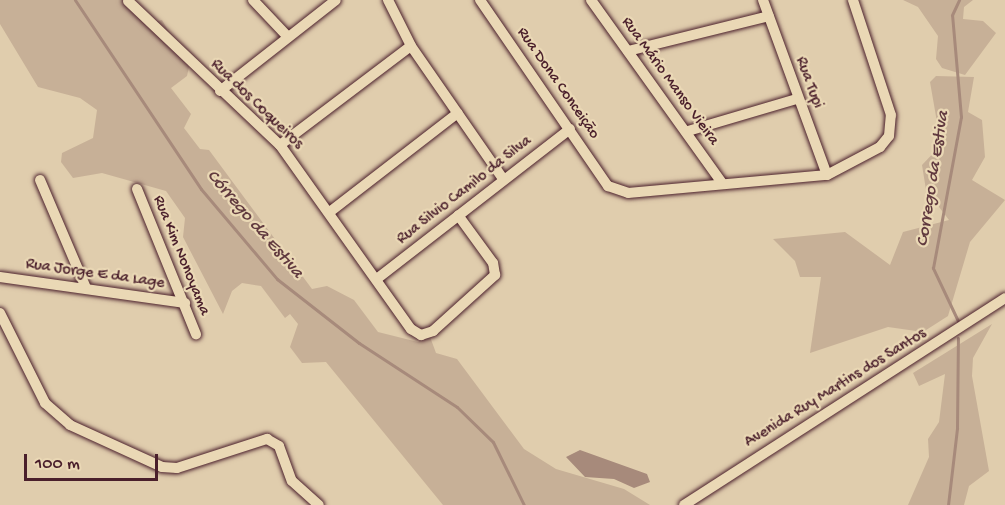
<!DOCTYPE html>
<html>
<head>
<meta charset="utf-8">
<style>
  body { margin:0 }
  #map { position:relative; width:1005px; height:505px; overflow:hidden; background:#e0cdad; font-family:"Gochi Hand",sans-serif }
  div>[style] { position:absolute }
  .green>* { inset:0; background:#c7b097 }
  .water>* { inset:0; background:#a78a7b }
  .stream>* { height:3px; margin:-1.5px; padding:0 1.5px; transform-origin:1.5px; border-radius:1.5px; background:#a78a7b }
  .roads { filter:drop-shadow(0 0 2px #4a1f2b) drop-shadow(0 0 2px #4a1f2b) }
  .minor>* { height:10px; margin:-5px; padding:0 5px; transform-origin:5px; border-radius:5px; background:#ead8b5 }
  span { translate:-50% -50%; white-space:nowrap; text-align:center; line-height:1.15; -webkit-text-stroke:4.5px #ead8b5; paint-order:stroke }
  .street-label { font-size:16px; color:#4a1f2b }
  .water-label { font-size:18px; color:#613a3f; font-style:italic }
  .scale { position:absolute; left:24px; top:454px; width:134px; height:27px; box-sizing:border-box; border:3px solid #4a1f2b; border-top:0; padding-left:8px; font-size:18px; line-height:21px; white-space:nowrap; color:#4a1f2b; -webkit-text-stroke:4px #ead8b5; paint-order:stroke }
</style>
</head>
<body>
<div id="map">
  <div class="green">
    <i style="clip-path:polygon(0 0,131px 0,148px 23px,162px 20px,189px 67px,187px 76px,171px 88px,191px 114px,184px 128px,200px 149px,209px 150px,312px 289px,327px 286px,354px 300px,378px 332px,418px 342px,429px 334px,436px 353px,457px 359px,524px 449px,556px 469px,624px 489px,650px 505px,443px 505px,326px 362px,302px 363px,290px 347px,298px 324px,290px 314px,285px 318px,261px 286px,242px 283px,232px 291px,223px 314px,183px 237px,185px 218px,166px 191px,102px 173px,73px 178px,61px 162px,62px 153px,93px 138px,97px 110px,80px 98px,38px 87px,0 24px)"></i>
    <i style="clip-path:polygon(903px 0,973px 0,964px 7px,963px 19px,983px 21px,996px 33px,965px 75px,942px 68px,936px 59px,938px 36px,918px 7px)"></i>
    <i style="clip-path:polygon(936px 76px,974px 77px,968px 112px,982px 120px,985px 157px,972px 180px,1005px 200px,970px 242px,948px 316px,923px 332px,888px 327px,810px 353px,821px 277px,800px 277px,795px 261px,773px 239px,845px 232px,890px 265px,903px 232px,949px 220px,926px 190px,922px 165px,941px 145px,930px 82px)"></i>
    <i style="clip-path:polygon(992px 324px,973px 358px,972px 376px,989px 471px,969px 486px,964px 505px,908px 505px,929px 457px,928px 439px,939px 422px,945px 374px,919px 386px,913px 373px)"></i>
  </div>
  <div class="water">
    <i style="clip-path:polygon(580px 450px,647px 474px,650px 482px,634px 488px,614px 479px,585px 477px,566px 457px)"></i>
  </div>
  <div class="stream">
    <i style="left:75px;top:0;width:227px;rotate:56.3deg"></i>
    <i style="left:201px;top:189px;width:118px;rotate:49.8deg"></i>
    <i style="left:277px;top:279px;width:104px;rotate:38deg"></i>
    <i style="left:359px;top:343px;width:117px;rotate:33.1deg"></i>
    <i style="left:457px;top:407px;width:50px;rotate:44.2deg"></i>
    <i style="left:493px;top:442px;width:70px;rotate:63.8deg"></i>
    <i style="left:958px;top:321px;width:59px;rotate:-115.3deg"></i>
    <i style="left:933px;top:268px;width:154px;rotate:-79.5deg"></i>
    <i style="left:961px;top:117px;width:102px;rotate:-95deg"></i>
    <i style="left:952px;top:15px;width:17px;rotate:-65deg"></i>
    <i style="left:948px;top:505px;width:78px;rotate:-83.3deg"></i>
    <i style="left:957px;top:428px;width:90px;rotate:-89.4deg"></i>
  </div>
  <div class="roads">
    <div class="minor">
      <i style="left:253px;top:0;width:51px;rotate:46.6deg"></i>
      <i style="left:388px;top:0;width:51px;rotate:63.4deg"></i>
      <i style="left:411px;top:46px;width:162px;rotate:55.3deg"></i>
      <i style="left:480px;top:0;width:226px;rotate:55.5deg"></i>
      <i style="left:608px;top:186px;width:21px;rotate:19deg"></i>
      <i style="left:628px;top:193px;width:200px;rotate:-5.2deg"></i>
      <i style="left:827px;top:175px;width:60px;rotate:-27.8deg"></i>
      <i style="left:880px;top:147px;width:14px;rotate:-51deg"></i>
      <i style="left:889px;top:136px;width:21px;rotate:-85deg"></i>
      <i style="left:891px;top:115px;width:121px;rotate:-108.3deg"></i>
      <i style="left:591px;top:0;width:225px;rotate:54.4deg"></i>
      <i style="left:763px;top:0;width:186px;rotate:69.9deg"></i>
      <i style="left:128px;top:1px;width:209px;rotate:43.5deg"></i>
      <i style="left:280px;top:145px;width:226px;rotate:54.6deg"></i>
      <i style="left:411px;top:329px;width:12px;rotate:31deg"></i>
      <i style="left:421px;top:335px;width:13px;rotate:-18deg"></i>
      <i style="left:433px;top:331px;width:84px;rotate:-42.1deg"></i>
      <i style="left:495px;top:275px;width:12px;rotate:-99deg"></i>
      <i style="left:493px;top:263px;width:59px;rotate:-126.1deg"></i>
      <i style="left:628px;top:51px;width:145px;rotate:-13.9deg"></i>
      <i style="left:220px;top:91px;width:147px;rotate:-38.1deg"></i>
      <i style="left:688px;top:131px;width:114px;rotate:-16.4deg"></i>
      <i style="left:280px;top:145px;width:164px;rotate:-37.1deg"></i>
      <i style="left:40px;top:180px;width:117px;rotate:66.9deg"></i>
      <i style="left:137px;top:189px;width:157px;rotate:67.9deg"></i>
      <i style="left:331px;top:211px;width:160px;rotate:-37.7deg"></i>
      <i style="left:0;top:277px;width:187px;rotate:8deg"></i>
      <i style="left:378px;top:278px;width:243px;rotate:-37.8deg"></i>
      <i style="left:0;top:313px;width:101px;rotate:63.4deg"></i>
      <i style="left:45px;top:403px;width:33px;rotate:41deg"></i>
      <i style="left:70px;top:425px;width:101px;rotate:24.5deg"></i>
      <i style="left:162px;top:467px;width:15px;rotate:4deg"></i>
      <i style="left:177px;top:468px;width:95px;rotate:-17.9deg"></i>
      <i style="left:267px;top:439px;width:14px;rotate:30deg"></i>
      <i style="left:279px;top:446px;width:37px;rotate:70deg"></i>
      <i style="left:292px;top:481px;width:36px;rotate:42deg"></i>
      <i style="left:684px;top:505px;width:382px;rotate:-32.8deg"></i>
    </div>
  </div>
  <div class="street-label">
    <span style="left:669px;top:82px;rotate:54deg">Rua Mário Manso Vieira</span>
    <span style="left:808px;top:83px;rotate:70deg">Rua Tupi</span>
    <span style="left:557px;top:84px;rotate:55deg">Rua Dona Conceição</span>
    <span style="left:256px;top:105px;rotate:44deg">Rua dos Coqueiros</span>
    <span style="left:465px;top:191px;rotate:-38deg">Rua Silvio Camilo da Silva</span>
    <span style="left:180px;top:256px;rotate:68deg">Rua Kim Nonoyama</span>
    <span style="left:95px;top:275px;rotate:8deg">Rua Jorge E da Lage</span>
    <span style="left:836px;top:389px;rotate:-32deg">Avenida Ruy Martins dos Santos</span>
  </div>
  <div class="water-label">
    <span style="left:934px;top:179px;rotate:-81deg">Corrego da Estiva</span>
    <span style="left:254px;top:225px;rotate:49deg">Córrego da Estiva</span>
  </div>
  <div class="scale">100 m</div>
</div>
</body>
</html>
